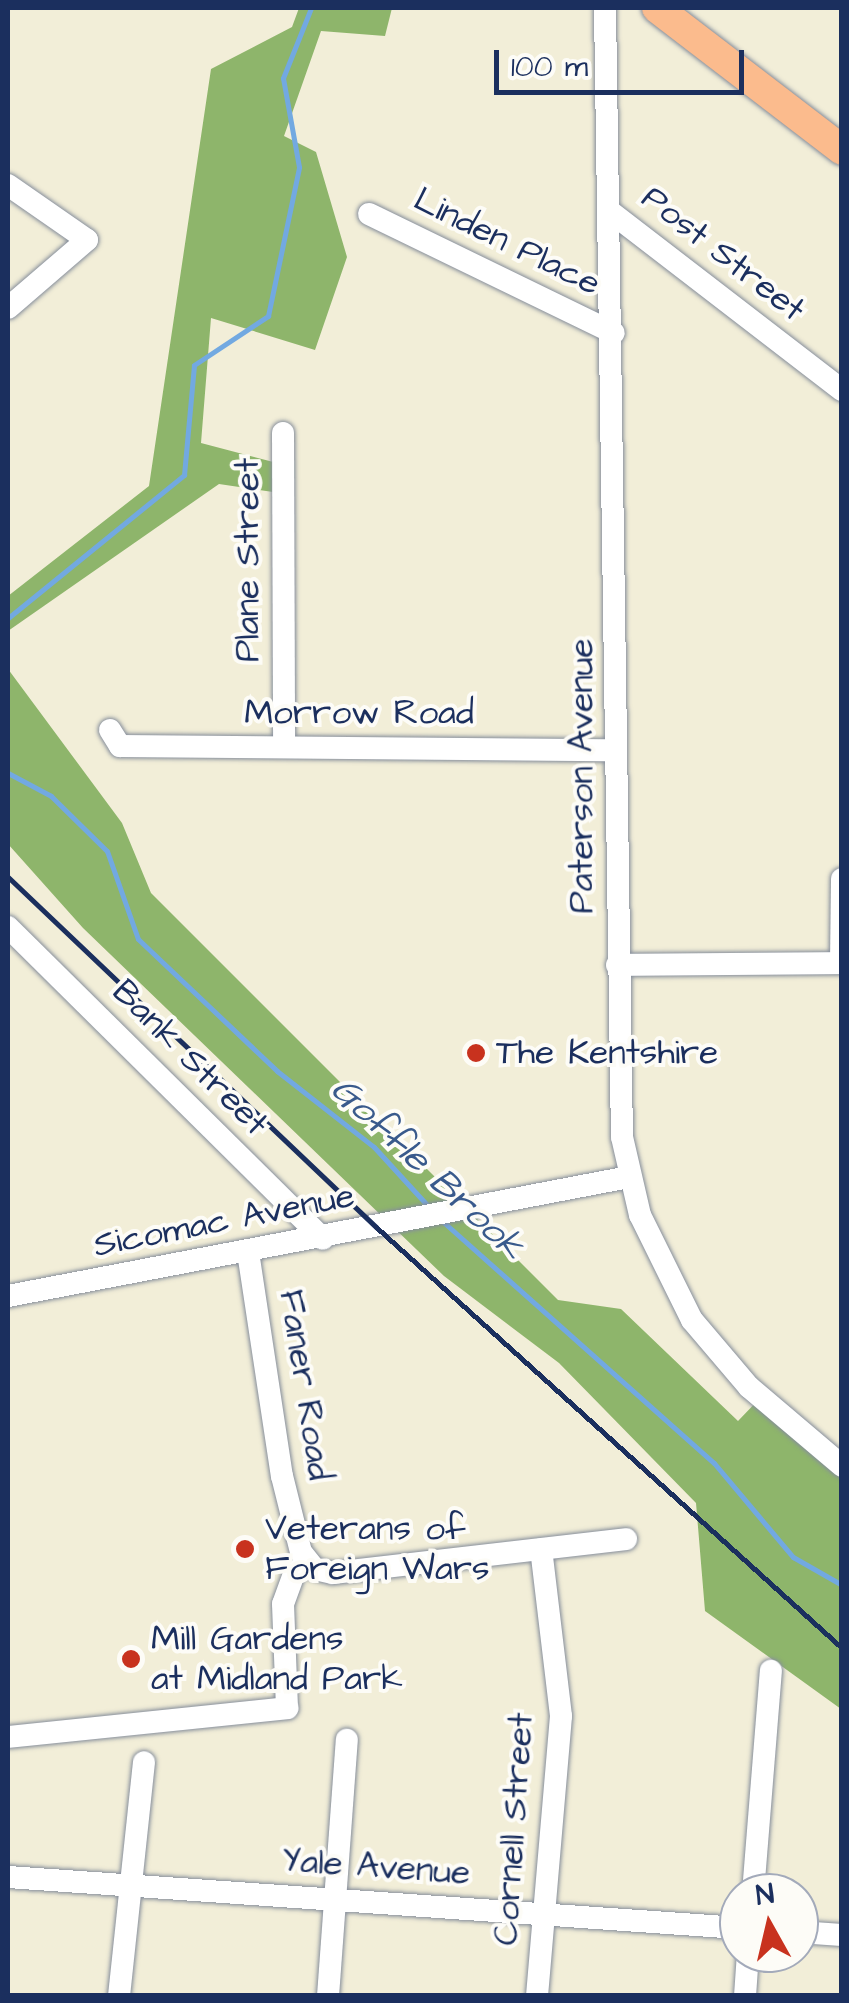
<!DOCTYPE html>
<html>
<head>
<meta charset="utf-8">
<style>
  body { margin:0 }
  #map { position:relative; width:849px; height:2003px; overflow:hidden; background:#f2eed8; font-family:"Architects Daughter",sans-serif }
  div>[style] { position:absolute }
  .forest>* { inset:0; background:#8eb56b }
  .stream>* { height:5px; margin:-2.5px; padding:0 2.5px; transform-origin:2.5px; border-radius:2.5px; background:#72a9e1 }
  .roads { filter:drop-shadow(0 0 2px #868e9b) drop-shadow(0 0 2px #868e9b) }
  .minor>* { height:22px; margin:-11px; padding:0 11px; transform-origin:11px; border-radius:11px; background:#fff }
  .major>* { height:30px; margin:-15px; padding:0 15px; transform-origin:15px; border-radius:15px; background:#fbbb8d }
  .rail>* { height:5px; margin:-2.5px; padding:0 2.5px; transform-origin:2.5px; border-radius:2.5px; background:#1b2f5e }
  .dots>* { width:28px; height:28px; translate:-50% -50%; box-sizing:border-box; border:5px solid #fdfcf7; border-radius:50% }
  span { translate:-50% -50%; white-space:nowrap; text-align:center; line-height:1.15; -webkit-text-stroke:8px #fdfcf7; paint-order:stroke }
  .street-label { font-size:35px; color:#1b2f5e }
  .poi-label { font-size:35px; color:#1b2f5e }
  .left { translate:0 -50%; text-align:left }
  .water-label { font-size:38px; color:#395a8c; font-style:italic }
  .frame { position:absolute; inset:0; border:10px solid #1b2f5e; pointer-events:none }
  .north { position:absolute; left:719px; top:1873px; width:100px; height:100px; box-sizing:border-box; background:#fdfcf7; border:2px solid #a3aaba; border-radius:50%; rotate:352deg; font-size:28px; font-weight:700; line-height:40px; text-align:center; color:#1b2f5e }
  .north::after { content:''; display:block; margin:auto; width:35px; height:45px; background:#c8321e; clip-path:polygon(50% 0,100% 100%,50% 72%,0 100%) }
  .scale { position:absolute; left:494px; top:50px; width:250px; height:45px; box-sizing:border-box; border:5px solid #1b2f5e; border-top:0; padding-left:12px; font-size:30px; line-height:35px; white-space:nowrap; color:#1b2f5e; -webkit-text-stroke:8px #fdfcf7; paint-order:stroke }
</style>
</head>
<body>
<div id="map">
  <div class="forest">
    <i style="clip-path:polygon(299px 8px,392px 8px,385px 36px,321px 31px,284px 136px,316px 152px,347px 257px,315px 350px,211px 318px,201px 443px,281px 464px,280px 493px,219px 484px,8px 631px,8px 596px,149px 486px,211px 69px,292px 27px)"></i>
    <i style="clip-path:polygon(8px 669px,122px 823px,151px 893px,558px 1300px,621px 1309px,738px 1421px,763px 1395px,841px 1466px,841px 1709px,705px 1611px,696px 1503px,559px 1363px,444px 1276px,83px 928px,8px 844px)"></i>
  </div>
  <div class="stream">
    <i style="left:8px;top:618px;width:227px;rotate:-39.1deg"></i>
    <i style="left:184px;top:475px;width:110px;rotate:-84.8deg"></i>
    <i style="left:194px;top:365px;width:89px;rotate:-33.5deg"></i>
    <i style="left:268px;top:316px;width:152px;rotate:-78.2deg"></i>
    <i style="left:299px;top:167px;width:90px;rotate:-100.2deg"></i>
    <i style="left:283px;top:78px;width:75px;rotate:-68.2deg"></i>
    <i style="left:8px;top:773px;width:49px;rotate:28.1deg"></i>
    <i style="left:51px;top:796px;width:78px;rotate:44.5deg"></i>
    <i style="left:107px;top:851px;width:93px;rotate:70.6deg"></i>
    <i style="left:138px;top:939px;width:192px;rotate:43.5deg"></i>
    <i style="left:277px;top:1071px;width:123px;rotate:38.1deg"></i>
    <i style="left:374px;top:1147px;width:81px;rotate:47.5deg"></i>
    <i style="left:440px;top:1219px;width:367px;rotate:41.7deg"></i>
    <i style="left:714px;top:1463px;width:123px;rotate:50deg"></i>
    <i style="left:793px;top:1557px;width:56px;rotate:29.7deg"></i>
  </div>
  <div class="roads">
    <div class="minor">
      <i style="left:605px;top:8px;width:1129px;rotate:89.14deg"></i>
      <i style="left:622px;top:1137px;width:80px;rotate:77deg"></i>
      <i style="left:640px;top:1215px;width:117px;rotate:63.7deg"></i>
      <i style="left:692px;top:1320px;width:88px;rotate:49.6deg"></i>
      <i style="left:749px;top:1387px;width:122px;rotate:40.3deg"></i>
      <i style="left:8px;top:185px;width:96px;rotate:34.8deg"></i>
      <i style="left:87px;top:240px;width:104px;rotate:139.3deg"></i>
      <i style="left:608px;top:210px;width:295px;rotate:37.6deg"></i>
      <i style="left:369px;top:214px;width:272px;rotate:25.9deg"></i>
      <i style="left:283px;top:433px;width:314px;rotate:89.8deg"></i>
      <i style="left:110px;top:730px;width:19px;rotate:58deg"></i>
      <i style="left:120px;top:746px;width:496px;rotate:0.5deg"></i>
      <i style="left:8px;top:927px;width:443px;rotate:44.7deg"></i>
      <i style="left:841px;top:963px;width:84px;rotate:-89.3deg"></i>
      <i style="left:617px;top:965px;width:225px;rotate:-0.5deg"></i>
      <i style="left:248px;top:1252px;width:227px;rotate:81.4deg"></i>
      <i style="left:282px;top:1476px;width:78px;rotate:76deg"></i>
      <i style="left:301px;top:1552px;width:22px;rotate:51deg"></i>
      <i style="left:315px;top:1569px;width:18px;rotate:13deg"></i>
      <i style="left:333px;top:1573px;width:295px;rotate:-6.6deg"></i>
      <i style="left:8px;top:1296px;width:632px;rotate:-10.85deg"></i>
      <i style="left:8px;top:1737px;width:281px;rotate:-5.9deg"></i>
      <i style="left:287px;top:1708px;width:104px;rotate:-92.2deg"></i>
      <i style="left:283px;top:1604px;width:33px;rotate:-70deg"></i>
      <i style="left:294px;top:1573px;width:17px;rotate:-36deg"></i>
      <i style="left:8px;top:1877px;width:733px;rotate:3.99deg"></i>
      <i style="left:753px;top:1893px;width:223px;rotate:-85.4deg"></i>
      <i style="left:799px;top:1932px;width:43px;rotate:4deg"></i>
      <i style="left:119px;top:1996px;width:235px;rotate:-83.9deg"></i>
      <i style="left:328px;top:1996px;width:257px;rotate:-85.8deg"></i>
      <i style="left:537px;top:1996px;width:281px;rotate:-85.1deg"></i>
      <i style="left:561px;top:1716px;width:168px;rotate:-96.8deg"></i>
      <i style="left:745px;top:1996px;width:43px;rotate:-86deg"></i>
    </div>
    <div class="major">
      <i style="left:657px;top:8px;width:233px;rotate:37.5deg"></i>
    </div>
  </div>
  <div class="rail">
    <i style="left:8px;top:877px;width:508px;rotate:43.56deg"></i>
    <i style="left:376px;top:1227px;width:628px;rotate:42.1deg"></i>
  </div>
  <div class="dots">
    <i style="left:476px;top:1053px;background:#c8321e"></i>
    <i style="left:245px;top:1549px;background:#c8321e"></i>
    <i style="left:131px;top:1659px;background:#c8321e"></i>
  </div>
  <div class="street-label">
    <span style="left:507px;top:242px;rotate:26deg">Linden Place</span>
    <span style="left:723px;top:254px;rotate:38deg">Post Street</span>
    <span style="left:248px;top:560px;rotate:-90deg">Plane Street</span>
    <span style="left:359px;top:713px">Morrow Road</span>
    <span style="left:582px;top:776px;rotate:-90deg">Paterson Avenue</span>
    <span style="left:190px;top:1058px;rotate:45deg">Bank Street</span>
    <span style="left:224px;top:1221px;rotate:-11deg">Sicomac Avenue</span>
    <span style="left:305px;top:1385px;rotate:81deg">Faner Road</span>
    <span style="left:514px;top:1829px;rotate:-86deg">Cornell Street</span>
    <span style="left:376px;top:1867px;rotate:4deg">Yale Avenue</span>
  </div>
  <div class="poi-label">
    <span class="left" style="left:496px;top:1053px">The Kentshire</span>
    <span class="left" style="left:265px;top:1549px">Veterans of<br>Foreign Wars</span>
    <span class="left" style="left:151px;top:1659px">Mill Gardens<br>at Midland Park</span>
  </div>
  <div class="water-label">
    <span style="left:427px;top:1169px;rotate:43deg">Goffle Brook</span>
  </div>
  <div class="frame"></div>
  <div class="north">N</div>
  <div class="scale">100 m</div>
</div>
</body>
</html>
